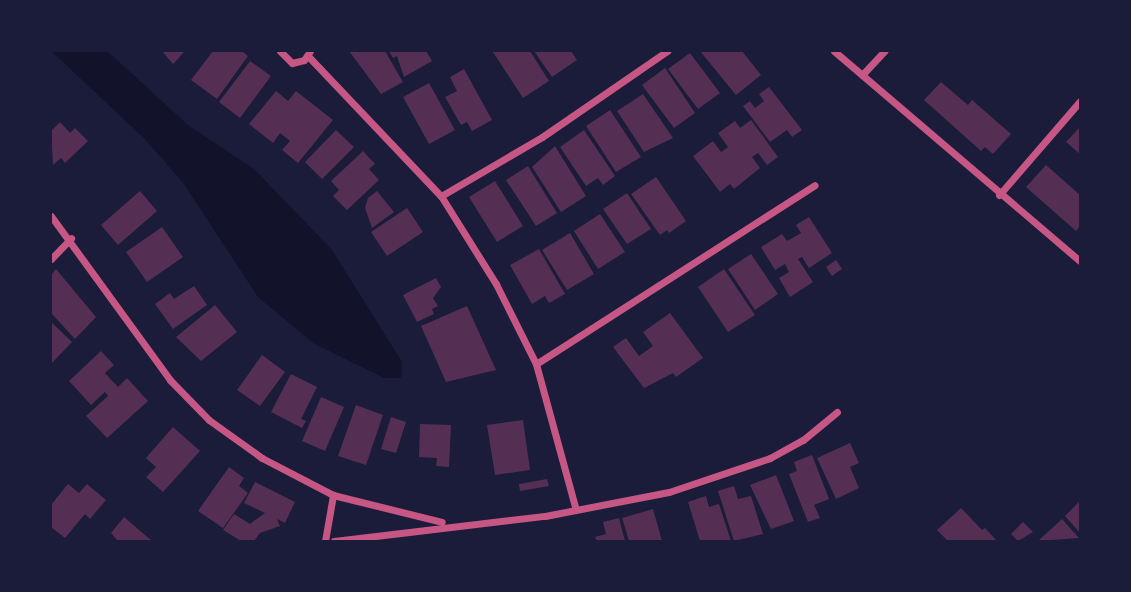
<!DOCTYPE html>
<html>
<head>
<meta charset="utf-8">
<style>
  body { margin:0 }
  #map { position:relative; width:1131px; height:592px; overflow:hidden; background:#1b1b3a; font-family:Inter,sans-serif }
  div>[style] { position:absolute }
  .water>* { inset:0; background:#12122b }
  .building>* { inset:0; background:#542f53 }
  .minor>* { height:7px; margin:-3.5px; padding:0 3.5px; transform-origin:3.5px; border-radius:3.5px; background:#c65784 }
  span { translate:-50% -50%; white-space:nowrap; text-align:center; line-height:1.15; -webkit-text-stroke:5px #1b1b3a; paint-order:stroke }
  .frame { position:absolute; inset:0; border:52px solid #1b1b3a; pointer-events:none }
</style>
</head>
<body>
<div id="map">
  <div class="water">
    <i style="clip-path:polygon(51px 51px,107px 51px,188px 125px,254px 169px,332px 250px,402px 362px,401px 378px,384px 378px,313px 343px,258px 297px,184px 184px,145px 139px)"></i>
  </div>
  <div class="building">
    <i style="clip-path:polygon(162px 51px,185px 51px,173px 64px)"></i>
    <i style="clip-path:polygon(213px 51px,242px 51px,248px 56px,217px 99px,191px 80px)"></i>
    <i style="clip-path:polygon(349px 51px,385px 51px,403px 82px,381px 94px)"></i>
    <i style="clip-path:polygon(389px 51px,426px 51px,432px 61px,404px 77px,397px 56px,393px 58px)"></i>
    <i style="clip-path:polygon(530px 51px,549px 81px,523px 98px,493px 52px)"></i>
    <i style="clip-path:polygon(534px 51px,571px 51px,577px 60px,552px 77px)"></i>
    <i style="clip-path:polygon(700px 51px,742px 51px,761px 75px,736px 95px)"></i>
    <i style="clip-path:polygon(690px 53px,720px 93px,698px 109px,668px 69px)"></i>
    <i style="clip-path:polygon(250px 61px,271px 76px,240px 118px,219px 102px)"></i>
    <i style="clip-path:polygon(665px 68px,695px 113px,674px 128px,642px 85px)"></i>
    <i style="clip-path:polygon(464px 69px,492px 120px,472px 131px,467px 122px,461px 125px,445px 97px,457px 91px,450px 77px)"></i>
    <i style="clip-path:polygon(941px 82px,968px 105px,972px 100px,1011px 134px,993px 154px,985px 147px,981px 151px,924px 100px)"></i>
    <i style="clip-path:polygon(429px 83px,455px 130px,429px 144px,403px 97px)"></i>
    <i style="clip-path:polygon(769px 87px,802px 130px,792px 137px,787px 130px,770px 142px,743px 106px,750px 101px,755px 108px,764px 101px,759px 94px)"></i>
    <i style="clip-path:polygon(276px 91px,288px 101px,296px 91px,333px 120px,298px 163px,282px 150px,290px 141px,280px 133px,273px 143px,249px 124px)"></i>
    <i style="clip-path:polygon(643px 94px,673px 138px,644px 152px,617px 111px)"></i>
    <i style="clip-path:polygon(610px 110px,641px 157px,616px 172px,586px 126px)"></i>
    <i style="clip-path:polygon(751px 120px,778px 157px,767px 165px,758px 153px,752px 157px,760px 168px,734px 189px,730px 184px,720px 192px,693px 156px,713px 141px,721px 152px,728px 147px,718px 133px,735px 121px,740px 128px)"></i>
    <i style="clip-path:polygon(60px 122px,70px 133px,75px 128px,88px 141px,65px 163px,61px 158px,53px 165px,51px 131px)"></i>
    <i style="clip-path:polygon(1080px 127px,1080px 154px,1066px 142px)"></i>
    <i style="clip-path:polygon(336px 130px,354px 147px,322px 179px,305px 162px)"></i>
    <i style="clip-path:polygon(584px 130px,615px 176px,603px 185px,598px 178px,586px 186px,560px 147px)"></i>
    <i style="clip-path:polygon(555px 146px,586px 196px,561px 212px,532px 167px)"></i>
    <i style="clip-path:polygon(363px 151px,375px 164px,369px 169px,379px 180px,347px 210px,333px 196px,339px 190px,331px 181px)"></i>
    <i style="clip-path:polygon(1046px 165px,1080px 195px,1080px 226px,1076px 231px,1026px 187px)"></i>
    <i style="clip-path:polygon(528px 166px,557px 213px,536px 226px,506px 180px)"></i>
    <i style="clip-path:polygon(656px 177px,686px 221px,669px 233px,667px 230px,660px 235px,631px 194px)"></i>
    <i style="clip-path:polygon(495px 181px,523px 226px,497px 242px,469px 197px)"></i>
    <i style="clip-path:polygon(140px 191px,157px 211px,118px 245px,101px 225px)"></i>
    <i style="clip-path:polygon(377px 191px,394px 212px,372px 228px,365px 208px,368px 198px)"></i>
    <i style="clip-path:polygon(627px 193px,651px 229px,627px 244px,603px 209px)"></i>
    <i style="clip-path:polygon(407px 208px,423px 232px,387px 256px,371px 232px)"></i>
    <i style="clip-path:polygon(600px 214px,625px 252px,598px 269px,574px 231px)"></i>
    <i style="clip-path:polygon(809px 217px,832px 253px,809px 268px,802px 257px,798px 259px,813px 282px,790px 297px,779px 278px,789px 272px,785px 264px,775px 270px,761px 247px,782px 234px,787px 241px,801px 233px,796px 225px)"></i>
    <i style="clip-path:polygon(162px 227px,183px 257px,147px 282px,126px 252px)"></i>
    <i style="clip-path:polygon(570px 233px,594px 274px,567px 290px,542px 250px)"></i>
    <i style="clip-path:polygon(539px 249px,565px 294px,549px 303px,545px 296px,532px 304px,510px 265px)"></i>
    <i style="clip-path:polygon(751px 254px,778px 294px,755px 310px,728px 269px)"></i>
    <i style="clip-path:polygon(836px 260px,842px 269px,832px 276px,826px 267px)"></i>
    <i style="clip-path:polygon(56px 269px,96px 317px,75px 339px,51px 313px,51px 275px)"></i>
    <i style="clip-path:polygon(724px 269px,755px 315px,728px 332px,698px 287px)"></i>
    <i style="clip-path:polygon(436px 278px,441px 287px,433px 298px,438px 306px,432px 309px,434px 314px,417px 322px,403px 295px)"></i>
    <i style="clip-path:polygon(194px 286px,207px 305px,173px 329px,155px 304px,170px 293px,174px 299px)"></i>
    <i style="clip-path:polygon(215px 305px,237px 332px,201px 361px,176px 337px)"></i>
    <i style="clip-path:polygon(467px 306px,496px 370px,446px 382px,421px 326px)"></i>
    <i style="clip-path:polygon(670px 313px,703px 358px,676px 377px,673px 373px,644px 388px,613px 347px,626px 338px,639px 356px,653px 346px,643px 332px)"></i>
    <i style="clip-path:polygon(51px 322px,72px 342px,51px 364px)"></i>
    <i style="clip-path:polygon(101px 351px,114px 365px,105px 373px,118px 387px,127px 378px,148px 401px,107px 438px,86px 416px,108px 396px,105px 392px,91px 405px,69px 381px)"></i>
    <i style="clip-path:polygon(262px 355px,285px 372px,260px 406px,237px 390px)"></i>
    <i style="clip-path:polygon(291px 374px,317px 387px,301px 419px,306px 421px,302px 428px,271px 412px)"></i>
    <i style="clip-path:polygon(321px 397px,344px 407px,325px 451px,302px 441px)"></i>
    <i style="clip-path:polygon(356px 405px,383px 415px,366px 465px,338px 456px)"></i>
    <i style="clip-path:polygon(391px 417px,406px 422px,396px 453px,381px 449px)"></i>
    <i style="clip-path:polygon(523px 420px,530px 470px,495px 475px,487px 425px)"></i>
    <i style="clip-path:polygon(420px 424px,451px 425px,449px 467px,436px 466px,437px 458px,419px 457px)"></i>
    <i style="clip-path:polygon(173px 427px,200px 451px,163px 492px,146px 477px,156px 467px,146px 458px)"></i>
    <i style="clip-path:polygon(850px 443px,859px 463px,850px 467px,859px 488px,836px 499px,817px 458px)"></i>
    <i style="clip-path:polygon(812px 455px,829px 499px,814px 505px,820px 518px,808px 522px,789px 474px,797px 471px,794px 462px)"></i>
    <i style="clip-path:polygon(229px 467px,244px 478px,239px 486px,248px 493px,223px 528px,198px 511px)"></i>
    <i style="clip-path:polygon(776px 475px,794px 521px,771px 529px,750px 485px)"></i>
    <i style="clip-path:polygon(547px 479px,549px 486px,520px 491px,519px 484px)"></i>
    <i style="clip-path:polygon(255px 482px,295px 502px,285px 523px,277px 519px,280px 526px,260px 533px,254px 541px,241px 541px,223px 530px,234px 514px,250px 524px,265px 513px,244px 503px)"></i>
    <i style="clip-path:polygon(68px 484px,79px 493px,87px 484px,106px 500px,90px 519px,85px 514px,65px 538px,51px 527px,51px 505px)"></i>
    <i style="clip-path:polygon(734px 486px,738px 499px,751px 496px,763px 534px,734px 541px,718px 491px)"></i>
    <i style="clip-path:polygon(706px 496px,709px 507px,719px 504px,731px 541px,700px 541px,688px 502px)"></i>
    <i style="clip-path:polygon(1080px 501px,1080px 533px,1065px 516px)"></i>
    <i style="clip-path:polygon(961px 508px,982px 530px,985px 528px,997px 541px,948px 541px,937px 530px)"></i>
    <i style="clip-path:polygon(653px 509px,662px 541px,629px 541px,622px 518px)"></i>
    <i style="clip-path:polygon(124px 517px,152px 541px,118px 541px,111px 533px)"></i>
    <i style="clip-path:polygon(619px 518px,625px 541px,597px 541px,595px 537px,606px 534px,603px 522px)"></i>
    <i style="clip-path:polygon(1062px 519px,1079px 538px,1038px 541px)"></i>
    <i style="clip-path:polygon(1023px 522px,1033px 532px,1018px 541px,1011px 534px)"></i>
  </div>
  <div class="minor">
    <i style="left:280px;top:51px;width:17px;rotate:45deg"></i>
    <i style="left:292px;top:63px;width:12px;rotate:-14deg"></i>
    <i style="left:304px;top:60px;width:11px;rotate:-56deg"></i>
    <i style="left:834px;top:51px;width:323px;rotate:40.5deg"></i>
    <i style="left:308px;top:56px;width:193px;rotate:46.5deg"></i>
    <i style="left:441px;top:196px;width:104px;rotate:58deg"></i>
    <i style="left:496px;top:284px;width:89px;rotate:63.4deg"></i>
    <i style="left:536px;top:364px;width:151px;rotate:74.7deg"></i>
    <i style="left:862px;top:75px;width:33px;rotate:-47deg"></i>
    <i style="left:999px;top:195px;width:124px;rotate:-49.2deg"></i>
    <i style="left:441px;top:196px;width:117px;rotate:-30.3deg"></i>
    <i style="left:542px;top:137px;width:152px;rotate:-34.5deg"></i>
    <i style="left:51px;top:216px;width:203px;rotate:54deg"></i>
    <i style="left:170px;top:380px;width:56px;rotate:45.7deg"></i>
    <i style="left:209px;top:420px;width:65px;rotate:35.6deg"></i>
    <i style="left:262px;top:458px;width:80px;rotate:27.5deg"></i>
    <i style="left:333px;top:495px;width:112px;rotate:13.9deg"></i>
    <i style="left:51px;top:259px;width:29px;rotate:-46deg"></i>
    <i style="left:536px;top:364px;width:331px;rotate:-32.7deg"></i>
    <i style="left:325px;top:541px;width:47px;rotate:-80.1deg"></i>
    <i style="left:334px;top:541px;width:212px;rotate:-6.8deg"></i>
    <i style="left:545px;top:516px;width:126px;rotate:-11deg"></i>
    <i style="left:669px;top:492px;width:107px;rotate:-18.6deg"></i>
    <i style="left:770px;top:458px;width:38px;rotate:-29deg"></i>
    <i style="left:803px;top:440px;width:44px;rotate:-39.5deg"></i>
  </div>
  <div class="frame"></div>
</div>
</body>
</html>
